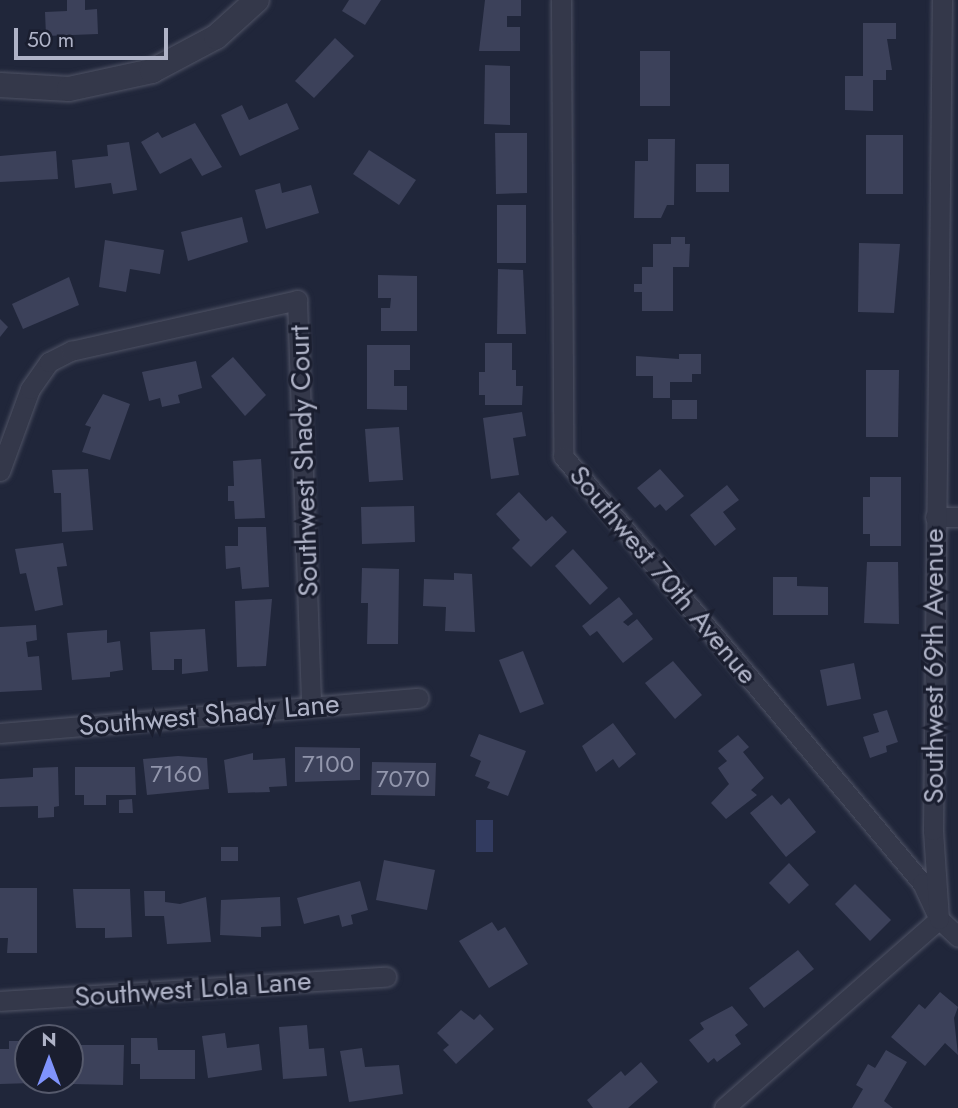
<!DOCTYPE html>
<html>
<head>
<meta charset="utf-8">
<style>
  body { margin:0 }
  #map { position:relative; width:958px; height:1108px; overflow:hidden; background:#20263a; font-family:Jost,sans-serif }
  div>[style] { position:absolute }
  .water>* { inset:0; background:#323b60 }
  .building>* { inset:0; background:#3c415a }
  .roads { filter:drop-shadow(0 0 2px #4f5365) drop-shadow(0 0 2px #4f5365) }
  .minor>* { height:19px; margin:-9.5px; padding:0 9.5px; transform-origin:9.5px; border-radius:9.5px; background:#34384a }
  .tertiary>* { height:24px; margin:-12px; padding:0 12px; transform-origin:12px; border-radius:12px; background:#34384a }
  span { translate:-50% -50%; white-space:nowrap; text-align:center; line-height:1.15; -webkit-text-stroke:6px #1a1e2f; paint-order:stroke }
  .number-label { font-size:24px; color:#9296ac }
  .number-label span { -webkit-text-stroke-width:0 }
  .street-label { font-size:28px; color:#afb3c7 }
  .north { position:absolute; left:14px; top:1024px; width:70px; height:70px; box-sizing:border-box; background:#1a1e2f; border:2px solid #565a6c; border-radius:50%; rotate:0deg; font-size:19px; font-weight:700; line-height:28px; text-align:center; color:#afb3c7 }
  .north::after { content:''; display:block; margin:auto; width:24px; height:32px; background:#7f93fc; clip-path:polygon(50% 0,100% 100%,50% 72%,0 100%) }
  .scale { position:absolute; left:14px; top:28px; width:154px; height:32px; box-sizing:border-box; border:4px solid #afb3c7; border-top:0; padding-left:9px; font-size:21px; line-height:24px; white-space:nowrap; color:#afb3c7; -webkit-text-stroke:5px #1a1e2f; paint-order:stroke }
</style>
</head>
<body>
<div id="map">
  <div class="water">
    <i style="clip-path:polygon(476px 820px,493px 820px,493px 852px,476px 852px)"></i>
  </div>
  <div class="building">
    <i style="clip-path:polygon(67px 0,85px 0,85px 10px,97px 9px,98px 34px,46px 36px,45px 12px,67px 11px)"></i>
    <i style="clip-path:polygon(349px 0,381px 0,365px 25px,342px 11px)"></i>
    <i style="clip-path:polygon(485px 0,521px 0,521px 16px,507px 16px,507px 27px,520px 27px,520px 51px,479px 51px)"></i>
    <i style="clip-path:polygon(863px 23px,896px 23px,896px 39px,887px 39px,892px 70px,886px 70px,886px 80px,873px 80px,873px 111px,845px 110px,845px 76px,863px 76px)"></i>
    <i style="clip-path:polygon(335px 38px,354px 56px,314px 98px,295px 81px)"></i>
    <i style="clip-path:polygon(640px 51px,670px 51px,670px 106px,640px 106px)"></i>
    <i style="clip-path:polygon(485px 65px,510px 66px,510px 125px,484px 124px)"></i>
    <i style="clip-path:polygon(287px 103px,299px 129px,240px 156px,221px 115px,242px 105px,249px 120px)"></i>
    <i style="clip-path:polygon(195px 123px,222px 167px,202px 176px,191px 158px,160px 174px,141px 142px,158px 132px,162px 138px)"></i>
    <i style="clip-path:polygon(495px 133px,527px 133px,527px 193px,496px 194px)"></i>
    <i style="clip-path:polygon(866px 135px,903px 135px,903px 194px,866px 194px)"></i>
    <i style="clip-path:polygon(648px 139px,675px 139px,674px 205px,667px 205px,661px 218px,634px 218px,635px 161px,648px 161px)"></i>
    <i style="clip-path:polygon(129px 142px,137px 190px,113px 194px,111px 183px,75px 188px,72px 160px,108px 156px,107px 145px)"></i>
    <i style="clip-path:polygon(369px 150px,416px 180px,399px 205px,353px 174px)"></i>
    <i style="clip-path:polygon(56px 151px,58px 179px,0 182px,0 156px)"></i>
    <i style="clip-path:polygon(696px 164px,729px 164px,729px 192px,696px 192px)"></i>
    <i style="clip-path:polygon(280px 183px,282px 193px,311px 185px,319px 213px,266px 229px,255px 190px)"></i>
    <i style="clip-path:polygon(497px 205px,526px 205px,526px 263px,497px 263px)"></i>
    <i style="clip-path:polygon(242px 217px,248px 242px,188px 261px,181px 232px)"></i>
    <i style="clip-path:polygon(671px 237px,685px 237px,685px 244px,690px 244px,689px 267px,673px 267px,673px 311px,642px 311px,642px 292px,634px 292px,634px 284px,642px 284px,642px 267px,653px 267px,653px 244px,671px 244px)"></i>
    <i style="clip-path:polygon(105px 240px,164px 250px,160px 274px,130px 269px,126px 292px,99px 287px)"></i>
    <i style="clip-path:polygon(859px 243px,900px 244px,894px 313px,858px 312px)"></i>
    <i style="clip-path:polygon(498px 269px,523px 270px,526px 334px,497px 334px)"></i>
    <i style="clip-path:polygon(378px 275px,417px 276px,417px 331px,381px 331px,381px 308px,390px 308px,391px 298px,378px 298px)"></i>
    <i style="clip-path:polygon(69px 277px,79px 305px,23px 329px,12px 304px)"></i>
    <i style="clip-path:polygon(0 319px,8px 327px,0 337px)"></i>
    <i style="clip-path:polygon(485px 343px,512px 343px,512px 370px,516px 370px,516px 386px,523px 386px,522px 405px,485px 405px,485px 395px,479px 395px,479px 372px,485px 372px)"></i>
    <i style="clip-path:polygon(367px 345px,410px 345px,410px 370px,394px 370px,394px 386px,407px 386px,407px 410px,367px 409px)"></i>
    <i style="clip-path:polygon(679px 354px,701px 354px,701px 374px,692px 374px,692px 382px,670px 382px,670px 398px,653px 398px,653px 376px,636px 376px,636px 356px,679px 359px)"></i>
    <i style="clip-path:polygon(233px 357px,266px 395px,245px 416px,211px 376px)"></i>
    <i style="clip-path:polygon(196px 361px,202px 388px,178px 395px,180px 403px,162px 407px,160px 398px,149px 401px,142px 372px)"></i>
    <i style="clip-path:polygon(866px 370px,899px 370px,898px 437px,866px 437px)"></i>
    <i style="clip-path:polygon(103px 394px,130px 404px,110px 460px,82px 452px,91px 427px,85px 425px)"></i>
    <i style="clip-path:polygon(672px 400px,697px 400px,697px 419px,672px 419px)"></i>
    <i style="clip-path:polygon(522px 412px,526px 436px,513px 438px,519px 475px,491px 479px,483px 418px)"></i>
    <i style="clip-path:polygon(399px 427px,403px 480px,369px 482px,365px 429px)"></i>
    <i style="clip-path:polygon(261px 459px,265px 518px,235px 519px,234px 501px,228px 501px,228px 486px,234px 486px,233px 461px)"></i>
    <i style="clip-path:polygon(88px 469px,93px 530px,62px 532px,61px 493px,54px 493px,52px 470px)"></i>
    <i style="clip-path:polygon(660px 469px,684px 496px,666px 511px,660px 504px,655px 508px,637px 488px)"></i>
    <i style="clip-path:polygon(870px 477px,901px 477px,901px 546px,870px 546px,870px 534px,863px 534px,863px 497px,870px 497px)"></i>
    <i style="clip-path:polygon(727px 485px,739px 500px,723px 512px,736px 529px,715px 546px,690px 515px)"></i>
    <i style="clip-path:polygon(519px 492px,546px 521px,552px 516px,567px 532px,531px 567px,512px 548px,520px 540px,496px 514px)"></i>
    <i style="clip-path:polygon(414px 506px,415px 542px,362px 544px,361px 507px)"></i>
    <i style="clip-path:polygon(238px 527px,266px 527px,269px 587px,242px 589px,240px 567px,226px 569px,225px 546px,238px 546px)"></i>
    <i style="clip-path:polygon(63px 543px,67px 566px,57px 567px,63px 605px,35px 611px,26px 573px,20px 574px,15px 549px)"></i>
    <i style="clip-path:polygon(573px 549px,608px 588px,590px 605px,555px 566px)"></i>
    <i style="clip-path:polygon(867px 562px,898px 562px,899px 624px,864px 623px)"></i>
    <i style="clip-path:polygon(362px 568px,399px 569px,398px 644px,367px 644px,368px 603px,361px 603px)"></i>
    <i style="clip-path:polygon(454px 573px,472px 574px,475px 632px,445px 631px,446px 607px,423px 606px,424px 579px,454px 580px)"></i>
    <i style="clip-path:polygon(773px 577px,797px 577px,797px 586px,828px 587px,828px 615px,773px 615px)"></i>
    <i style="clip-path:polygon(619px 597px,633px 614px,623px 622px,628px 626px,637px 619px,653px 639px,623px 663px,597px 631px,590px 636px,582px 626px)"></i>
    <i style="clip-path:polygon(272px 599px,266px 666px,237px 667px,235px 601px)"></i>
    <i style="clip-path:polygon(36px 625px,37px 640px,26px 642px,28px 657px,39px 656px,42px 690px,0 692px,0 627px)"></i>
    <i style="clip-path:polygon(205px 629px,208px 671px,182px 674px,182px 659px,174px 659px,174px 670px,152px 670px,150px 632px)"></i>
    <i style="clip-path:polygon(107px 630px,107px 643px,120px 641px,123px 670px,110px 672px,110px 677px,72px 680px,67px 633px)"></i>
    <i style="clip-path:polygon(523px 651px,544px 704px,520px 713px,499px 660px)"></i>
    <i style="clip-path:polygon(673px 661px,702px 695px,675px 719px,645px 683px)"></i>
    <i style="clip-path:polygon(854px 663px,861px 699px,827px 706px,820px 670px)"></i>
    <i style="clip-path:polygon(887px 710px,898px 742px,886px 746px,887px 752px,870px 758px,863px 737px,879px 732px,873px 714px)"></i>
    <i style="clip-path:polygon(613px 723px,636px 754px,619px 768px,613px 759px,596px 772px,582px 746px)"></i>
    <i style="clip-path:polygon(479px 734px,526px 751px,508px 796px,487px 788px,490px 782px,475px 776px,481px 761px,470px 756px)"></i>
    <i style="clip-path:polygon(738px 735px,749px 747px,743px 752px,764px 778px,751px 790px,757px 795px,726px 819px,711px 803px,729px 784px,718px 768px,727px 761px,718px 751px)"></i>
    <i style="clip-path:polygon(295px 747px,360px 748px,360px 780px,295px 782px)"></i>
    <i style="clip-path:polygon(253px 753px,253px 760px,285px 758px,287px 786px,269px 787px,270px 792px,228px 793px,224px 760px)"></i>
    <i style="clip-path:polygon(178px 756px,207px 758px,209px 789px,147px 795px,143px 759px)"></i>
    <i style="clip-path:polygon(372px 762px,436px 763px,435px 796px,371px 795px)"></i>
    <i style="clip-path:polygon(58px 767px,59px 806px,54px 807px,54px 817px,38px 818px,38px 806px,0 807px,0 779px,33px 777px,33px 768px)"></i>
    <i style="clip-path:polygon(75px 767px,135px 767px,136px 795px,106px 795px,106px 805px,84px 805px,84px 795px,75px 795px)"></i>
    <i style="clip-path:polygon(772px 795px,781px 805px,789px 798px,816px 832px,786px 857px,750px 813px)"></i>
    <i style="clip-path:polygon(132px 799px,133px 813px,119px 813px,119px 800px)"></i>
    <i style="clip-path:polygon(221px 847px,238px 847px,238px 861px,221px 861px)"></i>
    <i style="clip-path:polygon(384px 860px,435px 870px,427px 910px,376px 900px)"></i>
    <i style="clip-path:polygon(789px 863px,809px 885px,789px 904px,769px 883px)"></i>
    <i style="clip-path:polygon(360px 881px,368px 910px,351px 915px,353px 924px,342px 927px,339px 915px,304px 924px,297px 898px)"></i>
    <i style="clip-path:polygon(855px 884px,891px 920px,870px 941px,835px 904px)"></i>
    <i style="clip-path:polygon(0 888px,37px 888px,37px 953px,7px 953px,8px 938px,0 938px)"></i>
    <i style="clip-path:polygon(73px 889px,130px 889px,132px 937px,105px 938px,105px 928px,76px 928px)"></i>
    <i style="clip-path:polygon(144px 891px,165px 891px,165px 902px,180px 904px,206px 897px,211px 942px,167px 944px,164px 916px,145px 916px)"></i>
    <i style="clip-path:polygon(280px 897px,281px 926px,261px 927px,261px 937px,220px 935px,221px 900px)"></i>
    <i style="clip-path:polygon(492px 922px,498px 931px,505px 927px,528px 964px,489px 988px,459px 941px)"></i>
    <i style="clip-path:polygon(798px 950px,814px 969px,764px 1008px,749px 988px)"></i>
    <i style="clip-path:polygon(940px 992px,958px 1007px,954px 1018px,958px 1055px,945px 1043px,925px 1066px,891px 1037px,919px 1004px,925px 1009px)"></i>
    <i style="clip-path:polygon(732px 1006px,748px 1025px,735px 1035px,741px 1044px,717px 1062px,714px 1058px,708px 1063px,689px 1040px,704px 1029px,700px 1023px)"></i>
    <i style="clip-path:polygon(461px 1010px,474px 1020px,480px 1014px,494px 1029px,456px 1064px,443px 1050px,449px 1045px,437px 1033px)"></i>
    <i style="clip-path:polygon(307px 1025px,309px 1049px,324px 1048px,327px 1076px,283px 1079px,279px 1027px)"></i>
    <i style="clip-path:polygon(225px 1033px,227px 1048px,259px 1044px,262px 1070px,208px 1078px,202px 1036px)"></i>
    <i style="clip-path:polygon(131px 1038px,157px 1038px,158px 1050px,195px 1050px,195px 1079px,140px 1079px,140px 1064px,131px 1064px)"></i>
    <i style="clip-path:polygon(9px 1041px,28px 1041px,28px 1080px,33px 1083px,0 1084px,0 1049px,9px 1049px)"></i>
    <i style="clip-path:polygon(70px 1045px,124px 1045px,123px 1085px,70px 1084px)"></i>
    <i style="clip-path:polygon(362px 1048px,365px 1067px,399px 1065px,403px 1094px,349px 1102px,340px 1051px)"></i>
    <i style="clip-path:polygon(886px 1050px,907px 1062px,884px 1101px,893px 1108px,852px 1108px,863px 1089px,856px 1085px,868px 1064px,875px 1068px)"></i>
    <i style="clip-path:polygon(641px 1062px,658px 1082px,628px 1108px,593px 1108px,587px 1100px,621px 1071px,625px 1076px)"></i>
  </div>
  <div class="roads">
    <div class="minor">
      <i style="left:561px;top:0;width:456px;rotate:89.7deg"></i>
      <i style="left:563px;top:456px;width:558px;rotate:49.94deg"></i>
      <i style="left:922px;top:883px;width:40px;rotate:65deg"></i>
      <i style="left:939px;top:919px;width:26px;rotate:43deg"></i>
      <i style="left:0;top:471px;width:87px;rotate:-69.9deg"></i>
      <i style="left:30px;top:389px;width:33px;rotate:-55deg"></i>
      <i style="left:49px;top:362px;width:25px;rotate:-27deg"></i>
      <i style="left:71px;top:351px;width:232px;rotate:-12.7deg"></i>
      <i style="left:297px;top:300px;width:405px;rotate:88deg"></i>
      <i style="left:935px;top:517px;width:23px"></i>
      <i style="left:0;top:733px;width:420px;rotate:-4.8deg"></i>
      <i style="left:0;top:1001px;width:387px;rotate:-3.6deg"></i>
      <i style="left:724px;top:1108px;width:286px;rotate:-41.3deg"></i>
      <i style="left:939px;top:919px;width:89px;rotate:-93.9deg"></i>
      <i style="left:933px;top:830px;width:830px;rotate:-89.38deg"></i>
    </div>
    <div class="tertiary">
      <i style="left:0;top:85px;width:69px;rotate:3.3deg"></i>
      <i style="left:69px;top:89px;width:85px;rotate:-12.2deg"></i>
      <i style="left:152px;top:71px;width:72px;rotate:-28deg"></i>
      <i style="left:216px;top:37px;width:55px;rotate:-42.1deg"></i>
    </div>
  </div>
  <div class="number-label">
    <span style="left:328px;top:764px">7100</span>
    <span style="left:176px;top:774px">7160</span>
    <span style="left:403px;top:779px">7070</span>
  </div>
  <div class="street-label">
    <span style="left:304px;top:461px;rotate:-92deg">Southwest Shady Court</span>
    <span style="left:663px;top:575px;rotate:50deg">Southwest 70th Avenue</span>
    <span style="left:934px;top:666px;rotate:-90deg">Southwest 69th Avenue</span>
    <span style="left:209px;top:715px;rotate:-5deg">Southwest Shady Lane</span>
    <span style="left:193px;top:989px;rotate:-4deg">Southwest Lola Lane</span>
  </div>
  <div class="north">N</div>
  <div class="scale">50 m</div>
</div>
</body>
</html>
